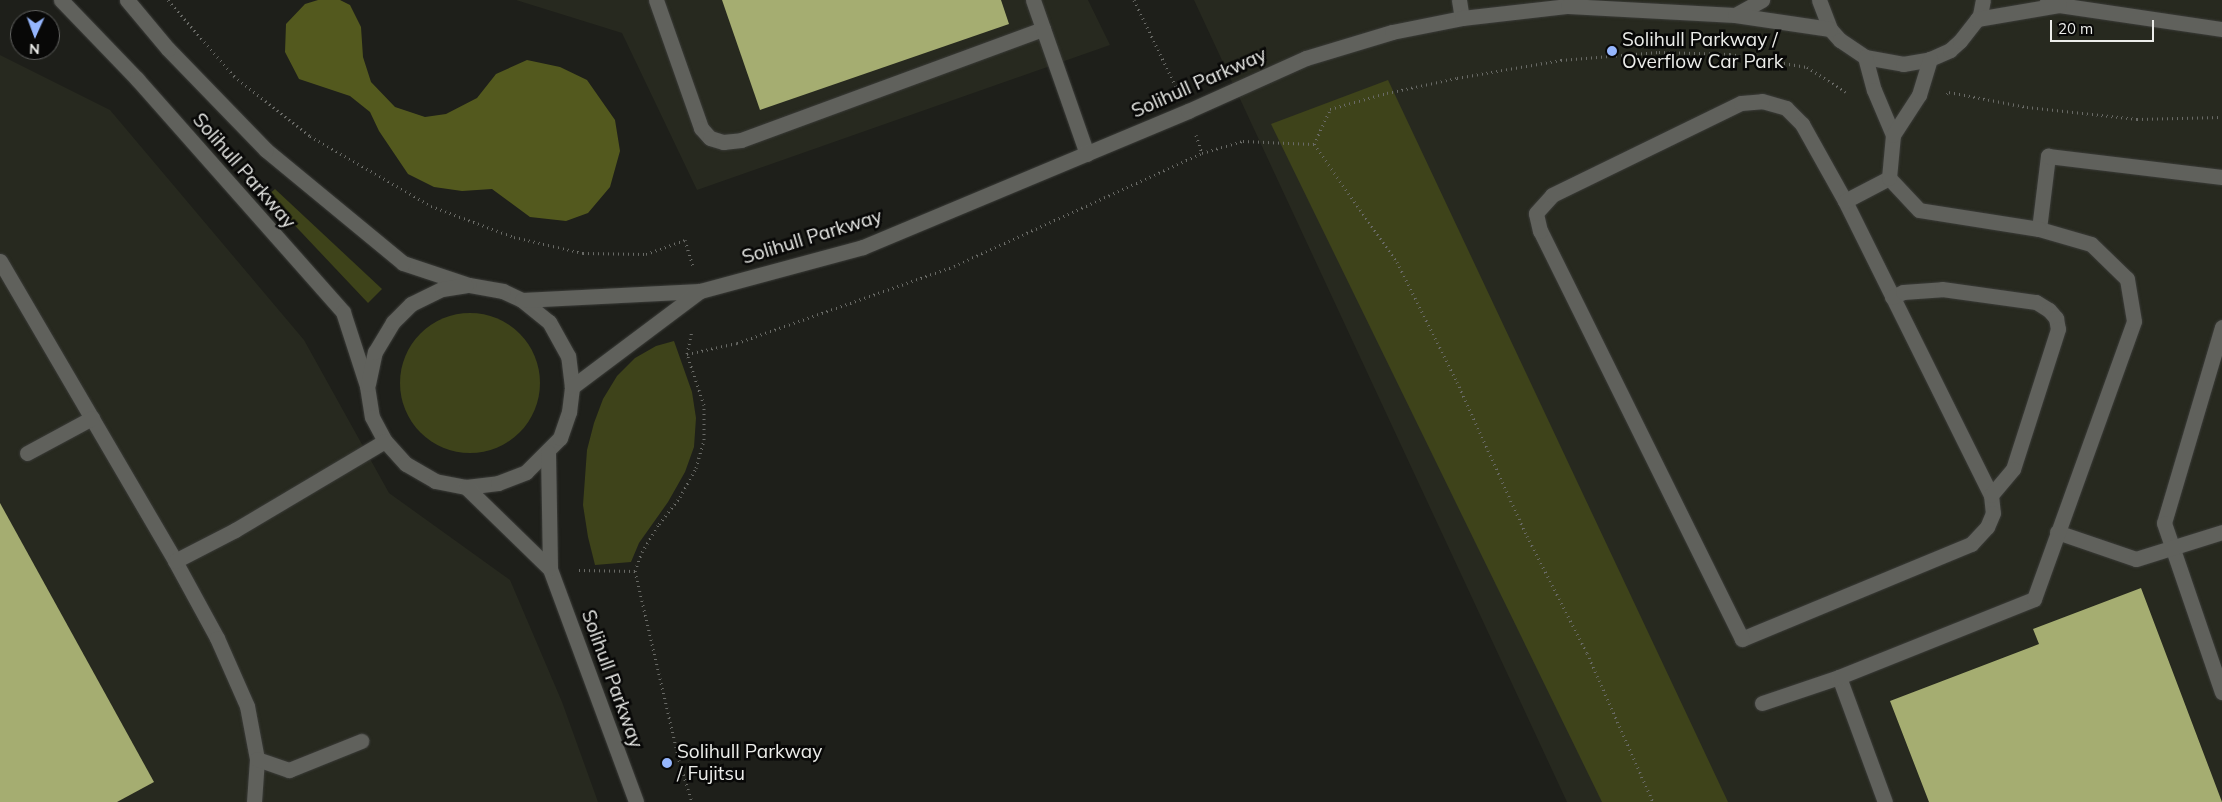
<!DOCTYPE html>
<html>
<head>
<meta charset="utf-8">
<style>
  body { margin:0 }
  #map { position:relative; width:2222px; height:802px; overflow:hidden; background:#1e1f1a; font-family:Mulish,sans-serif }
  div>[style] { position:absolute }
  .built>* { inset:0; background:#27291f }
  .green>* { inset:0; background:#3e431a }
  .round { border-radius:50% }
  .water>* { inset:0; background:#53591e }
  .building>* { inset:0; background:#a5ad71 }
  .path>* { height:3px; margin-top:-1.5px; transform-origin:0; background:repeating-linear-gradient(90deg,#696a66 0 1px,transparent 0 5px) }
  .roads { filter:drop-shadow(0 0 1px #3a3b38) drop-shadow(0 0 1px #3a3b38) }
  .minor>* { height:15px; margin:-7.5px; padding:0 7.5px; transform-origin:7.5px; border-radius:7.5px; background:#60615c }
  .dots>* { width:14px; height:14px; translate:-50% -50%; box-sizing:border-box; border:2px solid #080807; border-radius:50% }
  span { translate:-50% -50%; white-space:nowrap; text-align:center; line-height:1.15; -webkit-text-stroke:5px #080807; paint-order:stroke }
  .poi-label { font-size:19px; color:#ecedea }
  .left { translate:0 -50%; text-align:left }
  .street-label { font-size:19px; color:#ecedea }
  .north { position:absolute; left:10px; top:10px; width:50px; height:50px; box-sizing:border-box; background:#080807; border:1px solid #636462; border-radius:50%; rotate:182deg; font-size:14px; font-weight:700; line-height:20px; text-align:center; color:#ecedea }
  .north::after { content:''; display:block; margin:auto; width:18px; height:22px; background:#95b6fd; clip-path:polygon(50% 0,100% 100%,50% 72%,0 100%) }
  .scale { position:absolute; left:2050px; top:20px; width:104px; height:22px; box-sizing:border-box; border:2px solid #ecedea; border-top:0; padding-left:6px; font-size:15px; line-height:18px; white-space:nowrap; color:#ecedea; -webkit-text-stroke:4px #080807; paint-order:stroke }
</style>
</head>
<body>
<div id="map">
  <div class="built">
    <i style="clip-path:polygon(516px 0,1088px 0,1110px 45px,697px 190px,622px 33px)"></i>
    <i style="clip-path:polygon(1194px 0,2222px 0,2222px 802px,1567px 802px)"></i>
    <i style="clip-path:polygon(0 55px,110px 110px,304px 340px,389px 493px,510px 580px,562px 702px,598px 802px,0 802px)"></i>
  </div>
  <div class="green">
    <i style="clip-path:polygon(1388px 80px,1728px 802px,1602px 802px,1271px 124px)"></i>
    <i style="clip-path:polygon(275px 189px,382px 289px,368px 303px,267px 196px)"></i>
    <i class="round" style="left:400px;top:313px;width:140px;height:140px"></i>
    <i style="clip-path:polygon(674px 341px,692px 392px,696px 418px,694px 447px,685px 472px,668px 502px,639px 543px,631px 562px,595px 565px,588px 537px,583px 505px,587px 450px,594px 423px,603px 399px,617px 376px,635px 358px,656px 346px)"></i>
  </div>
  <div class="water">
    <i style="clip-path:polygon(318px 0,340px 0,350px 5px,361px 27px,363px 57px,371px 82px,395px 107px,425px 117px,446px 114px,477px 98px,496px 74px,527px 60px,560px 67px,587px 80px,615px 120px,620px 151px,610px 187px,588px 213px,566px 221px,530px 217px,492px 189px,462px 191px,434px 187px,408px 174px,379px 131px,370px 112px,350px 96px,299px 79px,285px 52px,286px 24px,305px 4px)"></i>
  </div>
  <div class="building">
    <i style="clip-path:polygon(722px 0,1001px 0,1009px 24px,760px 110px)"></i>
    <i style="clip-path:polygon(0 503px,154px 782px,117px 802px,0 802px)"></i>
    <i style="clip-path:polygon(2141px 588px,2222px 802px,1929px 802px,1890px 701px,2039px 644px,2033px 629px)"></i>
  </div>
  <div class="path">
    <i style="left:168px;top:0;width:101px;rotate:49deg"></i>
    <i style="left:234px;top:76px;width:97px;rotate:38.3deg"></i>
    <i style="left:310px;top:136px;width:140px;rotate:30deg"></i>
    <i style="left:431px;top:206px;width:89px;rotate:20.5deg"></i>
    <i style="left:514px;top:237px;width:71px;rotate:13.1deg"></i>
    <i style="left:583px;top:253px;width:63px;rotate:0.9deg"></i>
    <i style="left:646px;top:254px;width:41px;rotate:-19.7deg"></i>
    <i style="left:685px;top:240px;width:27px;rotate:73deg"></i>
    <i style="left:1134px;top:0;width:99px;rotate:64.2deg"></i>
    <i style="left:1947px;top:94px;width:3px;rotate:-45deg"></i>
    <i style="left:1949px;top:92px;width:79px;rotate:10.9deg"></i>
    <i style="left:2027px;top:107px;width:111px;rotate:6.2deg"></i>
    <i style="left:2137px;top:119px;width:85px;rotate:-1.3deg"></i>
    <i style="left:1196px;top:135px;width:19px;rotate:72deg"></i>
    <i style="left:1202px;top:153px;width:43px;rotate:-16.3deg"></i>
    <i style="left:1243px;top:141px;width:71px;rotate:2.4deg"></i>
    <i style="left:1314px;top:144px;width:38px;rotate:-65deg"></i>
    <i style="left:1330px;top:109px;width:59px;rotate:-15.7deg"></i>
    <i style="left:1387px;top:93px;width:72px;rotate:-12.1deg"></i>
    <i style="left:1457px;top:78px;width:106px;rotate:-9.8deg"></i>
    <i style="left:1561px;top:60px;width:98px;rotate:-4.7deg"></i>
    <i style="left:1659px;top:52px;width:71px;rotate:1.6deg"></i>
    <i style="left:1730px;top:54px;width:78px;rotate:9.6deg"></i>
    <i style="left:1807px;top:67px;width:46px;rotate:32.7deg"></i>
    <i style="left:1314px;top:144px;width:144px;rotate:54.9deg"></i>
    <i style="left:1397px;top:262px;width:134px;rotate:63.4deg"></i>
    <i style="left:1457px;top:382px;width:169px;rotate:65.6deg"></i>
    <i style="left:1527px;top:536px;width:131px;rotate:62.9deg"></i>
    <i style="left:1587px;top:653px;width:163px;rotate:66.1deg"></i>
    <i style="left:687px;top:354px;width:51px;rotate:-12.4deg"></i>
    <i style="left:737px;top:343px;width:230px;rotate:-19.5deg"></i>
    <i style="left:954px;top:266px;width:273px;rotate:-24.5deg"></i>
    <i style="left:579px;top:570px;width:56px;rotate:1deg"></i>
    <i style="left:635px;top:571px;width:20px;rotate:-70deg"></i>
    <i style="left:642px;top:552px;width:33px;rotate:-59deg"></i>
    <i style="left:659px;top:524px;width:34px;rotate:-52deg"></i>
    <i style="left:680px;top:497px;width:33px;rotate:-61deg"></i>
    <i style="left:696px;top:468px;width:29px;rotate:-74deg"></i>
    <i style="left:704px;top:440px;width:35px;rotate:-90deg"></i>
    <i style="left:704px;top:405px;width:54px;rotate:-108.4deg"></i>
    <i style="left:687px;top:354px;width:24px;rotate:-78deg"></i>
    <i style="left:635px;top:571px;width:194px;rotate:76.9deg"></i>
    <i style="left:679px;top:760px;width:44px;rotate:72.8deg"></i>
  </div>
  <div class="roads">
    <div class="minor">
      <i style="left:61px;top:0;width:110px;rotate:46.1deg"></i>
      <i style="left:137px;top:79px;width:311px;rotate:48.5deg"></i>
      <i style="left:343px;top:312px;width:78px;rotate:72deg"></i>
      <i style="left:367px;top:386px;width:31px;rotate:81deg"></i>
      <i style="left:372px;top:417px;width:27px;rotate:62deg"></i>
      <i style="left:385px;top:441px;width:31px;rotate:48deg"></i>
      <i style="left:406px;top:464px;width:34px;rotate:30deg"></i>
      <i style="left:435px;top:481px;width:32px;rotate:11deg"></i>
      <i style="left:466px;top:487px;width:32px;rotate:-7deg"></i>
      <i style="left:498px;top:483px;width:30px;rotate:-21deg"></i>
      <i style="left:526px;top:472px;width:48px;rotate:-45deg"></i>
      <i style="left:560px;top:438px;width:28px;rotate:-71deg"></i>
      <i style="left:569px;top:412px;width:25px;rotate:-83deg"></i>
      <i style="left:572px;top:387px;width:31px;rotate:-97deg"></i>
      <i style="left:568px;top:356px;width:39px;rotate:-119deg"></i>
      <i style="left:549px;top:322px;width:35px;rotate:-141deg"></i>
      <i style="left:522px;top:300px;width:21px;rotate:-155deg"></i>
      <i style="left:503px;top:291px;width:35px;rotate:-170deg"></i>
      <i style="left:469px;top:285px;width:70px;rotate:-161.6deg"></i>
      <i style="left:403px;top:263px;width:178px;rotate:-140.5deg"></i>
      <i style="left:266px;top:150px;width:141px;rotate:-134.1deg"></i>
      <i style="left:168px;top:49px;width:64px;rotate:-129.9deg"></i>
      <i style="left:656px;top:0;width:136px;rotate:70.6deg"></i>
      <i style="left:701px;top:128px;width:13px;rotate:48deg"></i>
      <i style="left:710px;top:138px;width:14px;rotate:17deg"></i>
      <i style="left:723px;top:142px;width:18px;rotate:-6deg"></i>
      <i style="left:741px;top:140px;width:322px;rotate:-20.2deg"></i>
      <i style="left:1033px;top:0;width:163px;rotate:70.7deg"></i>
      <i style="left:1459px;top:0;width:18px;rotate:81deg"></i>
      <i style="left:1819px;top:0;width:31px;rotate:69deg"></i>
      <i style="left:1830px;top:29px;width:15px;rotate:48deg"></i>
      <i style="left:1840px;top:40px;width:30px;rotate:34deg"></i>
      <i style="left:1865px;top:57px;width:39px;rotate:10deg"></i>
      <i style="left:1903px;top:64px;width:27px;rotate:-10deg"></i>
      <i style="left:1930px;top:59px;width:22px;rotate:-24deg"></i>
      <i style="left:1950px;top:50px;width:13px;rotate:-42deg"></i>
      <i style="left:1960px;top:41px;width:33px;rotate:-52deg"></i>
      <i style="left:1980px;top:15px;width:15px;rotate:-79deg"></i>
      <i style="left:2047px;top:0;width:13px;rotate:23deg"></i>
      <i style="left:2059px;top:5px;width:165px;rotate:8.4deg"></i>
      <i style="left:1735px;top:15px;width:31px;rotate:-29deg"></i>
      <i style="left:1977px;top:19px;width:83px;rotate:-9.7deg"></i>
      <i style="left:1865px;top:57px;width:34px;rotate:75deg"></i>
      <i style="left:1874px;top:90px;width:49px;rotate:67.1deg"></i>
      <i style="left:1762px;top:101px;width:25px;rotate:16deg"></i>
      <i style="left:1786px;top:108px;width:23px;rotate:45deg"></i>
      <i style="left:1802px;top:124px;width:88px;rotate:60.8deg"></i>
      <i style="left:1845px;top:201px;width:328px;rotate:63.6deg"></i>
      <i style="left:1991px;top:495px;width:18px;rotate:84deg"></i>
      <i style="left:1993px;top:513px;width:15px;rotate:113deg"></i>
      <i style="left:1987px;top:527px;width:23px;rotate:133deg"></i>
      <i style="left:1971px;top:544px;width:248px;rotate:157.5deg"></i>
      <i style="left:1742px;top:639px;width:455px;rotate:-116.3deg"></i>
      <i style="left:1540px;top:231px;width:18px;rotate:-103deg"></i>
      <i style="left:1536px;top:213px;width:24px;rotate:-48deg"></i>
      <i style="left:1552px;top:195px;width:210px;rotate:-26deg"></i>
      <i style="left:1741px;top:103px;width:21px;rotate:-5deg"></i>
      <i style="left:1845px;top:201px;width:50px;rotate:-27.6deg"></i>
      <i style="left:2039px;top:229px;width:74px;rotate:-83deg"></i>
      <i style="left:2048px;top:156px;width:175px;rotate:6.9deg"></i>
      <i style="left:0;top:261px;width:347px;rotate:59.7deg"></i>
      <i style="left:175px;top:561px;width:88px;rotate:61.4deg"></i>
      <i style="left:217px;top:638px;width:74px;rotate:66.2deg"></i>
      <i style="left:247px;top:706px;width:54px;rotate:79.3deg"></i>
      <i style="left:257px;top:759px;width:43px;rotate:94deg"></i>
      <i style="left:1892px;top:297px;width:12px;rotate:-24deg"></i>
      <i style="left:1903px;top:292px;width:39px;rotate:-4deg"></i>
      <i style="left:1942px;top:289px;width:95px;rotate:7.9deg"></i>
      <i style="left:2036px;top:302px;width:15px;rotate:32deg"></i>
      <i style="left:2049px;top:310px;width:11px;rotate:49deg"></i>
      <i style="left:2056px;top:318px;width:11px;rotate:80deg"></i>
      <i style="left:2058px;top:329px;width:147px;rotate:107.8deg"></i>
      <i style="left:2013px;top:469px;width:34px;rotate:130deg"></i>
      <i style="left:522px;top:300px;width:178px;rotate:-2.9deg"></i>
      <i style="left:700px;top:291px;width:169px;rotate:-15.1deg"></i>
      <i style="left:863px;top:247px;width:352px;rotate:-22.7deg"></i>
      <i style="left:1188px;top:111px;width:129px;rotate:-24.2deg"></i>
      <i style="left:1306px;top:58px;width:90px;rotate:-16.8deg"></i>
      <i style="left:1392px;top:32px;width:71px;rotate:-11.3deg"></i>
      <i style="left:1462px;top:18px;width:107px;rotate:-6.5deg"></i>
      <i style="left:1568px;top:6px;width:167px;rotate:3.1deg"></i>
      <i style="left:1735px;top:15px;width:96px;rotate:8.4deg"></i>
      <i style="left:2222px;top:327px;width:204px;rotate:106.5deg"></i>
      <i style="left:2164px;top:523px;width:179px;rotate:71.1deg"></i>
      <i style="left:368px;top:384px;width:33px;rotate:-78deg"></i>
      <i style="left:375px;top:352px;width:35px;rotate:-59deg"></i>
      <i style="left:393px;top:322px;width:25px;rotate:-45deg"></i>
      <i style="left:411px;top:304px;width:34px;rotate:-26deg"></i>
      <i style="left:442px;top:289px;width:24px;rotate:-9deg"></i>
      <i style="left:572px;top:387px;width:160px;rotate:-36.9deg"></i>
      <i style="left:548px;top:452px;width:117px;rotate:89deg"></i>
      <i style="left:550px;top:569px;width:248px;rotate:69.7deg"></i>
      <i style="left:27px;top:453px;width:74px;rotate:-28.3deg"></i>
      <i style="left:466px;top:487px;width:117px;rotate:44.3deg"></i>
      <i style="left:2057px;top:532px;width:83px;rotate:18.9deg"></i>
      <i style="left:2136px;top:559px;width:90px;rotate:-17.4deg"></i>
      <i style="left:175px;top:561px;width:68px;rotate:-27.3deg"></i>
      <i style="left:235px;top:530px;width:174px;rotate:-30.7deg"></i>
      <i style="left:1839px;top:677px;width:133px;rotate:69.8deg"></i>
      <i style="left:1762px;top:703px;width:81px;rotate:-18.7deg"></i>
      <i style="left:1839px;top:677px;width:210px;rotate:-21.8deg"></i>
      <i style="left:2034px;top:599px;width:295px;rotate:-70.2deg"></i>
      <i style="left:2134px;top:321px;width:43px;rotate:-99.5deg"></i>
      <i style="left:2127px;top:279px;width:50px;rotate:-135.8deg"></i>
      <i style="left:2091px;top:244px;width:54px;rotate:-163.9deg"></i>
      <i style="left:2039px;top:229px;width:121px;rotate:-171deg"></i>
      <i style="left:1919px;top:210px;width:44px;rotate:-133.2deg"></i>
      <i style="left:1889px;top:178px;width:43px;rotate:-84.7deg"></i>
      <i style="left:1893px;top:135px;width:48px;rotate:-57deg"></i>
      <i style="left:1919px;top:95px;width:38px;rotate:-73deg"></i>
      <i style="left:257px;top:759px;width:34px;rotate:19deg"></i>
      <i style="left:289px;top:770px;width:78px;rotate:-21.9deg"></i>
    </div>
  </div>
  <div class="dots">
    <i style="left:1612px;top:51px;background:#95b6fd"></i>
    <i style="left:667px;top:763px;background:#95b6fd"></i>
  </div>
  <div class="poi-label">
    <span class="left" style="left:1622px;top:51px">Solihull Parkway /<br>Overflow Car Park</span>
    <span class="left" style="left:677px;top:763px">Solihull Parkway<br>/ Fujitsu</span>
  </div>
  <div class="street-label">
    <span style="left:1199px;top:83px;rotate:-24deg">Solihull Parkway</span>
    <span style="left:244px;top:171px;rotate:49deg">Solihull Parkway</span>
    <span style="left:812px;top:237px;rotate:-17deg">Solihull Parkway</span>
    <span style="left:612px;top:679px;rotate:70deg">Solihull Parkway</span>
  </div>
  <div class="north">N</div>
  <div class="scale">20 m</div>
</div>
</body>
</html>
